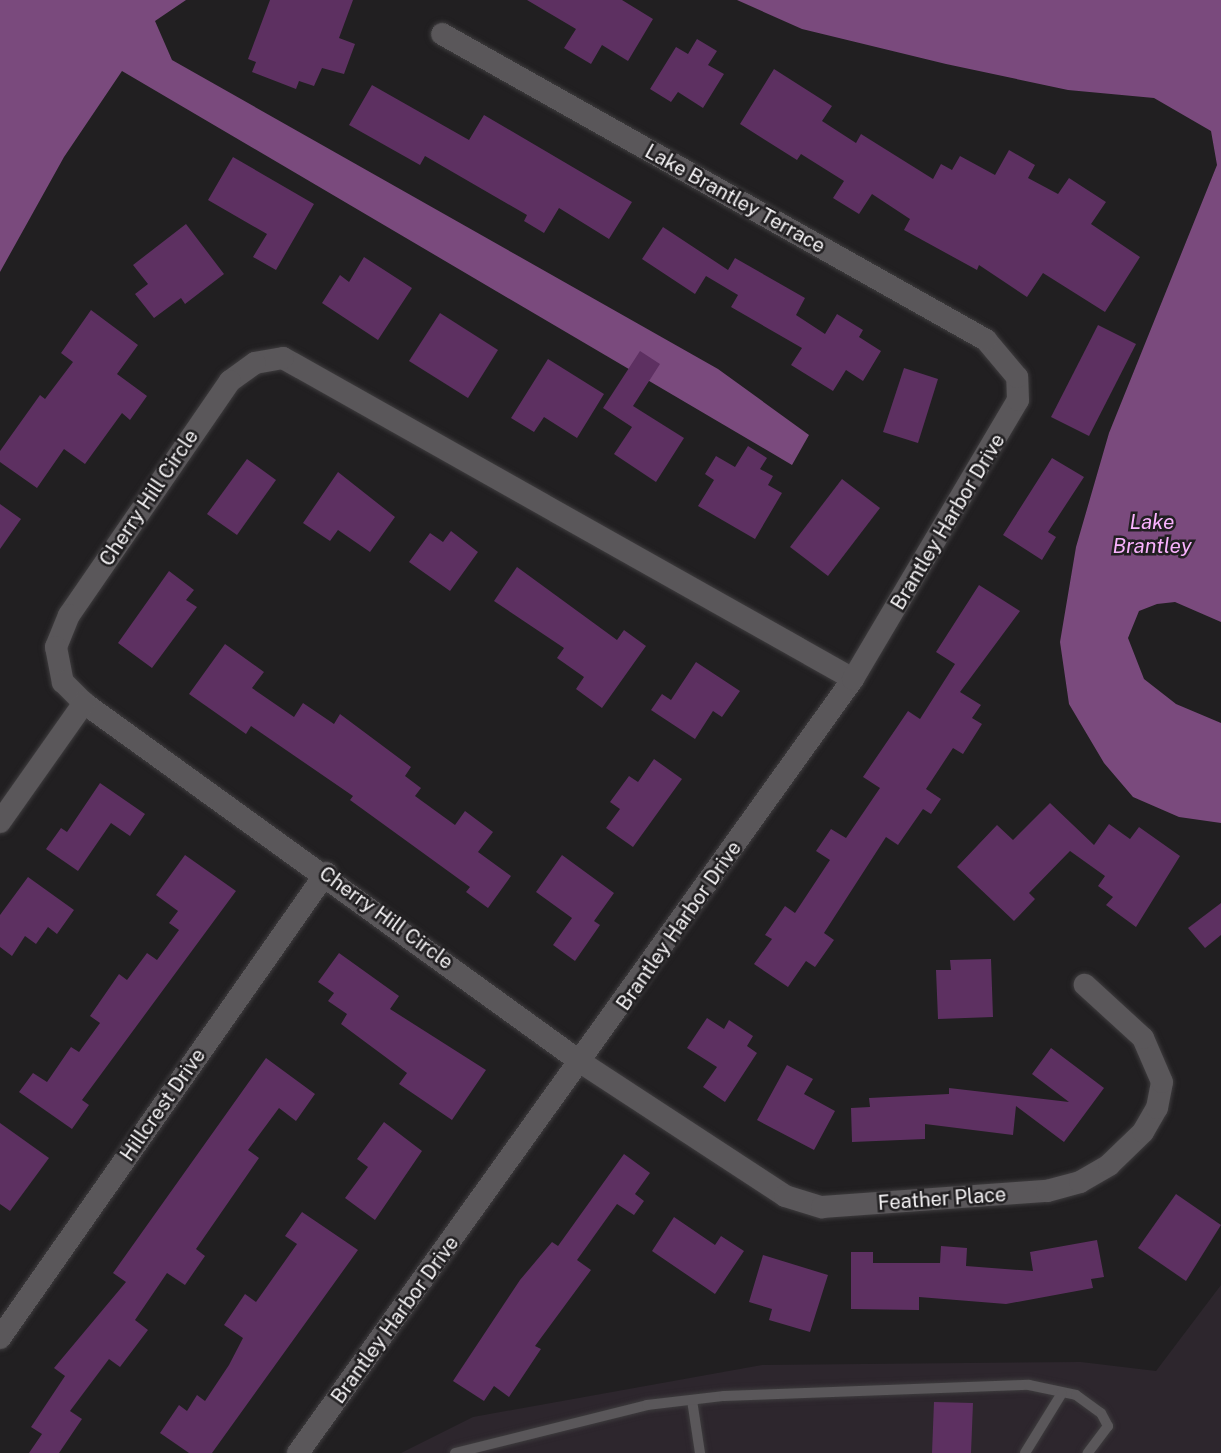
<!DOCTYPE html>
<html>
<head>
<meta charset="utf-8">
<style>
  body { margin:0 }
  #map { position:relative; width:1221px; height:1453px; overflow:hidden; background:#211f21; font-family:"Public Sans",sans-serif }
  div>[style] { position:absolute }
  .built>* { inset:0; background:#2d262d }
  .water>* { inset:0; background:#7a4a7d }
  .building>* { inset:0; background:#5d3061 }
  .roads { filter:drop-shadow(0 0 2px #3e3c3e) drop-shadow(0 0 2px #3e3c3e) }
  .lane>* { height:10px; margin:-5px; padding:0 5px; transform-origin:5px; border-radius:5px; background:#5a575a }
  .street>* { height:22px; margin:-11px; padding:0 11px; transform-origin:11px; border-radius:11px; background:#5a575a }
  span { translate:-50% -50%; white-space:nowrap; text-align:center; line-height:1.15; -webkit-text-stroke:5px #211f21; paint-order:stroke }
  .street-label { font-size:20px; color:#f4f2f4 }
  .water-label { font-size:21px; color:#f9b2fd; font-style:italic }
</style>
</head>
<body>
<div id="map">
  <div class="built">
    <i style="clip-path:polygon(1221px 1285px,1221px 1453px,401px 1453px,473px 1417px,762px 1365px,1081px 1362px,1156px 1371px)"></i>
  </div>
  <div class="water">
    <i style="clip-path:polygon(0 0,186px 0,155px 21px,172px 60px,718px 369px,809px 435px,792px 465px,122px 71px,64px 157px,0 272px)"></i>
    <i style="clip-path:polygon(737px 0,1221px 0,1221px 622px,1175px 602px,1157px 604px,1139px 611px,1128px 638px,1144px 679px,1176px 704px,1221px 723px,1221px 823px,1179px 817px,1133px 797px,1104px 763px,1069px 704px,1060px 642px,1076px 547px,1109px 433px,1217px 165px,1211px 131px,1154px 98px,1068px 90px,946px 64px,802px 29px)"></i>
  </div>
  <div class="building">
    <i style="clip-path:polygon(270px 0,353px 0,339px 38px,355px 44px,344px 74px,322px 68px,314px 86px,299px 81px,296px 89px,252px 72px,256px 62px,248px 59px)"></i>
    <i style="clip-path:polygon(527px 0,622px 0,653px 19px,628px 61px,602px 45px,591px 64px,564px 48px,576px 29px)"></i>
    <i style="clip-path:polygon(697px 39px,717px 51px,708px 65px,724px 74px,703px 108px,678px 92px,671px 102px,650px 89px,676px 47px,688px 54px)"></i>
    <i style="clip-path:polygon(774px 69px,832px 106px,822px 121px,856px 143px,861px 134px,933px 179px,941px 164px,952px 170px,960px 156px,995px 175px,1009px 150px,1035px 165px,1028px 178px,1058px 194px,1069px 178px,1106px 202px,1091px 224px,1140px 257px,1105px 312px,1043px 273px,1027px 297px,979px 265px,977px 270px,904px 230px,910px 219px,872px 194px,859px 214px,833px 198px,844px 181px,801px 154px,797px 160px,740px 124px)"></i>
    <i style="clip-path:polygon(372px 85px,469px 140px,484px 115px,632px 202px,609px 239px,559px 208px,544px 233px,524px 221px,527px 215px,425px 156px,420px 165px,349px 125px)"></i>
    <i style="clip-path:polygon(233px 157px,314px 204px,276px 270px,253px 257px,267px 234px,208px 200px)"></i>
    <i style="clip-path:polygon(186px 224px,224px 274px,185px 304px,181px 298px,154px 318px,135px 294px,148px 284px,133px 265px)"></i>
    <i style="clip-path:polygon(663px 227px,728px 270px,735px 258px,805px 298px,796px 315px,825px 334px,837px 314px,863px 330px,859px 337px,881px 351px,863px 381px,846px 370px,833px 391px,791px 365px,802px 348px,731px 307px,738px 295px,706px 276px,695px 294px,642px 259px)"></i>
    <i style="clip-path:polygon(364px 257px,412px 288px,378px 340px,322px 303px,340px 275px,349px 282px)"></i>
    <i style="clip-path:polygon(91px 310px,138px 345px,117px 374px,147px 396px,130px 420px,122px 413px,85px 464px,64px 449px,37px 488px,0 462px,0 451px,40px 395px,45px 399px,73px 362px,61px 353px)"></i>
    <i style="clip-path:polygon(440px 313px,498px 350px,468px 398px,409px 361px)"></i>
    <i style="clip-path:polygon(1098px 325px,1136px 344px,1089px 436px,1051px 417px)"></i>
    <i style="clip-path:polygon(640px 351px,660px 364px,633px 406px,684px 438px,656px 482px,614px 454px,632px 427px,603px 408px)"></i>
    <i style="clip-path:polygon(548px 359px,604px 394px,577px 438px,544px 417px,534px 432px,511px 418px)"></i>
    <i style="clip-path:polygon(904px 368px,938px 379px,918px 443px,883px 432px)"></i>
    <i style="clip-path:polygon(748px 446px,767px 458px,760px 469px,773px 476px,768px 485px,782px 493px,755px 539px,698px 506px,714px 480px,705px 474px,716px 456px,735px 467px)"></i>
    <i style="clip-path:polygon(1052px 458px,1084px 477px,1048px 532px,1056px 537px,1042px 560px,1003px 535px)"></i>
    <i style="clip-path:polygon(247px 459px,276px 480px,237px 535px,207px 514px)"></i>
    <i style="clip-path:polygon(338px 472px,395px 517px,370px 552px,338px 530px,330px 541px,303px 523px)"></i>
    <i style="clip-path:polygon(842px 479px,880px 508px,828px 576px,790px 547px)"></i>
    <i style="clip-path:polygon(0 504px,21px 519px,0 549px)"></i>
    <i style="clip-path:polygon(451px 531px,478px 552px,450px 591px,409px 562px,430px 533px,443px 542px)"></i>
    <i style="clip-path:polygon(517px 567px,617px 640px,624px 630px,646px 646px,602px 708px,576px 689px,584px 677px,557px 658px,564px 648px,494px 601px)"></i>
    <i style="clip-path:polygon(169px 571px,194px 590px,186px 600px,197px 607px,152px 668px,118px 643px)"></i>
    <i style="clip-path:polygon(979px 585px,1020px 611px,960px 692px,981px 705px,972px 718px,982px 724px,963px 754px,953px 748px,926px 789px,941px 799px,931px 814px,923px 809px,898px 845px,886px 837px,824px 933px,834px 940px,815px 967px,806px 961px,788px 987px,754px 964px,772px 939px,765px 935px,785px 906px,795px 913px,830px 860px,816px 851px,831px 829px,846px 838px,880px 788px,863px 777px,908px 711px,920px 719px,955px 664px,936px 652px)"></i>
    <i style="clip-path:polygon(225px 644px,264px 672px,252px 688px,294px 717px,303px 703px,334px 724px,340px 714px,411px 767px,405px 776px,421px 788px,415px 796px,455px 825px,465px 811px,493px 832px,478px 852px,511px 876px,488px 908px,466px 892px,470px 887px,350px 800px,353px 796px,251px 726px,246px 734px,189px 694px)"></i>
    <i style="clip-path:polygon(696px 662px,740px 691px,722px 717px,713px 711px,695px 739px,651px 710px,662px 694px,671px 700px)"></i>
    <i style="clip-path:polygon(654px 759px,682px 779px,633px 847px,606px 828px,620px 809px,610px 802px,629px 776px,638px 782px)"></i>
    <i style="clip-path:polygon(100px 783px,145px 814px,130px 836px,111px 823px,78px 871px,46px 849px,61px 828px,67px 832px)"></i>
    <i style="clip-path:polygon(1050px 803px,1094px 845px,1109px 824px,1130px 839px,1139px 827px,1180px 856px,1136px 927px,1106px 905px,1113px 897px,1098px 886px,1105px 876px,1070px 851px,1029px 893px,1035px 899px,1014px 921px,957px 867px,997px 825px,1013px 840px)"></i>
    <i style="clip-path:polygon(185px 855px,236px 891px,82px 1100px,89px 1105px,72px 1129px,19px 1092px,33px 1073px,47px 1082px,71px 1047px,79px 1052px,100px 1023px,90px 1016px,119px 974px,127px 980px,147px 953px,157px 960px,179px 930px,169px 923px,178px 911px,156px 895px)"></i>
    <i style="clip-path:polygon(562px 855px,614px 893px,594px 921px,600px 925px,575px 961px,553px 945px,572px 918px,536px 892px)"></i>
    <i style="clip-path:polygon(28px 877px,74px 910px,57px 934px,48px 927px,36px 944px,25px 936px,12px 956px,0 947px,0 915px)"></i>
    <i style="clip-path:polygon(1221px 903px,1221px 935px,1205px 948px,1188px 928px)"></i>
    <i style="clip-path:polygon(339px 953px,399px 996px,390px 1009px,486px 1070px,452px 1120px,399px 1084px,407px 1073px,341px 1024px,347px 1014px,328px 1001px,334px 993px,318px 982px)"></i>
    <i style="clip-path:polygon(991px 959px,993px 1017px,938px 1019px,936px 970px,951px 970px,950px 960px)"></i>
    <i style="clip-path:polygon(707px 1018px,724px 1029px,729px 1020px,753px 1036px,747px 1046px,757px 1053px,725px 1102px,703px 1087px,717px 1067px,687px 1048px)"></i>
    <i style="clip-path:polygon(1051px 1048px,1104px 1088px,1064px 1142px,1016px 1106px,1013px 1135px,925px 1124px,925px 1139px,852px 1142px,851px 1108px,870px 1107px,869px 1098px,949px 1094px,949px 1088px,1069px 1102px,1032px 1074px)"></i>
    <i style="clip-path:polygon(266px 1058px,315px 1094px,296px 1121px,279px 1108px,248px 1150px,259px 1158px,196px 1249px,205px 1256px,185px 1285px,167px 1273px,135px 1320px,148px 1330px,120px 1367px,109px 1359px,70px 1411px,82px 1419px,59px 1453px,29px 1453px,42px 1434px,31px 1427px,65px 1376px,54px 1368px,126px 1282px,113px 1273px)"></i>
    <i style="clip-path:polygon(787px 1065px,813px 1079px,804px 1094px,835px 1111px,814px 1150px,757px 1120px)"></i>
    <i style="clip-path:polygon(384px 1122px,422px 1151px,375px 1220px,345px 1198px,368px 1167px,357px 1159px)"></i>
    <i style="clip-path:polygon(0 1123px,49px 1158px,10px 1211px,0 1204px)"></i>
    <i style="clip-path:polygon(624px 1154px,650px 1173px,635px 1194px,644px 1201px,634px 1215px,617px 1204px,577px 1260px,591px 1270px,535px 1346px,541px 1349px,509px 1397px,494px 1386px,484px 1401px,453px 1381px,520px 1280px,552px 1242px,558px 1246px)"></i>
    <i style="clip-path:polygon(1176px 1194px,1221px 1225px,1186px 1281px,1138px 1248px)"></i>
    <i style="clip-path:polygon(302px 1212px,358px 1250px,212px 1453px,189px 1453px,160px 1433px,179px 1405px,187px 1411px,197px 1395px,205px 1401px,229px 1365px,243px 1338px,224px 1325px,245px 1294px,256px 1302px,297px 1244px,285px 1236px)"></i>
    <i style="clip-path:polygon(674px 1217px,715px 1245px,721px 1236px,744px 1251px,715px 1294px,652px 1251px)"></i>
    <i style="clip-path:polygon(1097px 1240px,1104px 1277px,1091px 1279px,1093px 1288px,1006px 1304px,919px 1297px,919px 1310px,851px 1309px,851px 1252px,873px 1252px,873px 1263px,940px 1263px,941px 1246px,967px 1248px,966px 1266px,1033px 1271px,1030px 1252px)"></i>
    <i style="clip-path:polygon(763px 1255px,828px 1275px,810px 1332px,769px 1320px,772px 1309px,749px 1302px)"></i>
    <i style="clip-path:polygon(934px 1402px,973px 1403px,971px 1453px,932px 1453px)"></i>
  </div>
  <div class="roads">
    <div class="lane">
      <i style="left:692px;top:1400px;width:54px;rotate:81.4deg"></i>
      <i style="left:455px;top:1453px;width:198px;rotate:-14deg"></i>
      <i style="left:647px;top:1405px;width:78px;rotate:-6.7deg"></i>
      <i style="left:724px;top:1396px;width:305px;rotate:-2.1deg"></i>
      <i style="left:1029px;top:1385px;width:48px;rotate:12deg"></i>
      <i style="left:1076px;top:1395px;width:31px;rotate:36deg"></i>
      <i style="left:1101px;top:1413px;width:15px;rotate:62deg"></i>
      <i style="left:1108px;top:1426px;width:34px;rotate:127deg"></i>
      <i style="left:1025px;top:1453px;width:70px;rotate:-58.3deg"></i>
    </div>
    <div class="street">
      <i style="left:853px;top:679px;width:654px;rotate:-150.61deg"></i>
      <i style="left:283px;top:358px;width:28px;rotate:170deg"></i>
      <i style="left:255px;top:363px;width:31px;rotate:144deg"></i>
      <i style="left:230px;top:381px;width:284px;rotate:124.5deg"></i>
      <i style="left:69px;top:615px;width:35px;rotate:112deg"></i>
      <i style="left:56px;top:647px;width:36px;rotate:79deg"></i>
      <i style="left:63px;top:682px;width:30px;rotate:45deg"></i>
      <i style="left:84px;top:703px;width:614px;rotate:35.86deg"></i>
      <i style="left:582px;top:1063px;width:243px;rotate:33.2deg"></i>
      <i style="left:785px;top:1196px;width:39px;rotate:17deg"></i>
      <i style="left:822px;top:1207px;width:226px;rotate:-4.1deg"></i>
      <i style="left:1047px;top:1191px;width:34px;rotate:-15deg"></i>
      <i style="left:1080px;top:1182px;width:34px;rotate:-30deg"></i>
      <i style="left:1109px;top:1165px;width:47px;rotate:-44.1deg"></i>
      <i style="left:1143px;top:1132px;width:28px;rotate:-60deg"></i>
      <i style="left:1157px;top:1108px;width:26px;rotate:-79deg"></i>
      <i style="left:1162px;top:1082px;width:48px;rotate:-113.4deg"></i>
      <i style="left:1143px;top:1038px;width:79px;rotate:-137.6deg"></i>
      <i style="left:0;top:822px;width:146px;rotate:-54.8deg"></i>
      <i style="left:0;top:1338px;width:568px;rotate:-54.97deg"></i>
      <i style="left:298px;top:1453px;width:952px;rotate:-54.36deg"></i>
      <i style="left:853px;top:679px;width:324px;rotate:-59.4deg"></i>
      <i style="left:1018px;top:400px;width:23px;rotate:-92deg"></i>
      <i style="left:1017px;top:377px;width:48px;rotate:-130deg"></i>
      <i style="left:986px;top:340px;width:624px;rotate:-150.64deg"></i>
    </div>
  </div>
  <div class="street-label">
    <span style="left:735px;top:199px;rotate:29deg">Lake Brantley Terrace</span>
    <span style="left:149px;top:498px;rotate:-56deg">Cherry Hill Circle</span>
    <span style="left:948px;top:522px;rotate:-59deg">Brantley Harbor Drive</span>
    <span style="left:386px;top:918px;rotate:36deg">Cherry Hill Circle</span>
    <span style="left:679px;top:926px;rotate:-55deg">Brantley Harbor Drive</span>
    <span style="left:163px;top:1105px;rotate:-55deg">Hillcrest Drive</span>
    <span style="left:942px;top:1199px;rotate:-4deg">Feather Place</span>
    <span style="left:395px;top:1320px;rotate:-54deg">Brantley Harbor Drive</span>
  </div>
  <div class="water-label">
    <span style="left:1152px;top:534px">Lake<br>Brantley</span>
  </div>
</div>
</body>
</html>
